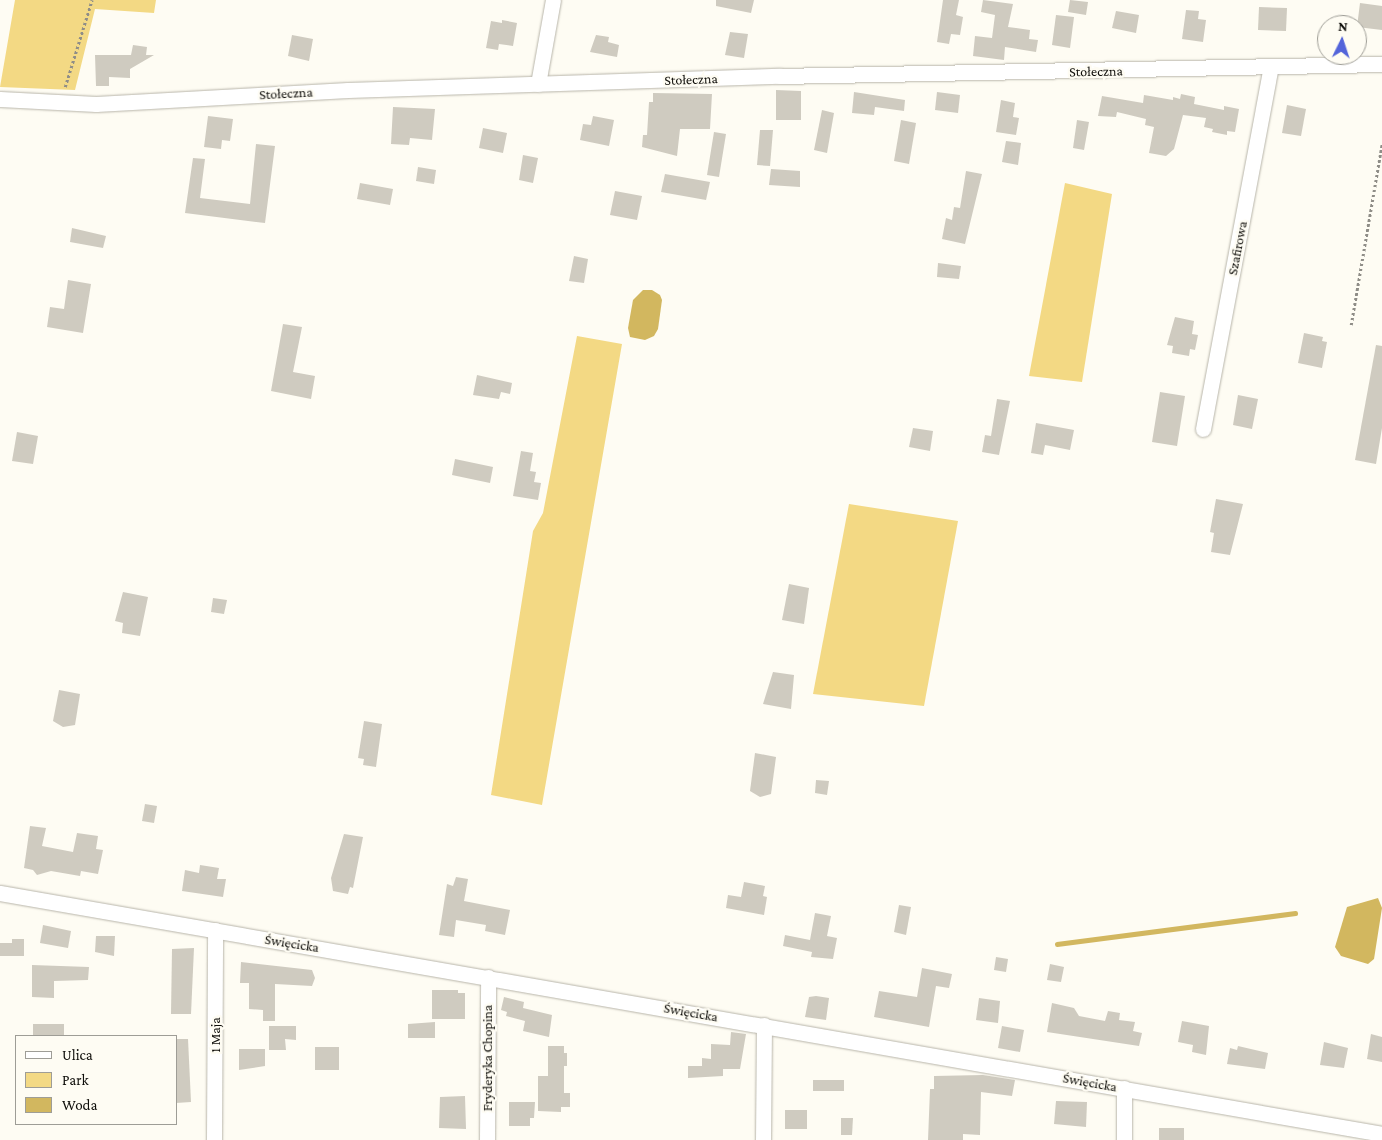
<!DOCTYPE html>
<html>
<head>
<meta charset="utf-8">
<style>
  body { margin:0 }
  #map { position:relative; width:1382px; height:1140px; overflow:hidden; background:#fefcf3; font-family:"Crimson Pro",serif }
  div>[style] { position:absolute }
  .green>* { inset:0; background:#f3d984 }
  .water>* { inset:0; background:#d2b75f }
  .stream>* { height:4.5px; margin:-2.25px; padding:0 2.25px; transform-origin:2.25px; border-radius:2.25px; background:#d2b75f }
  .building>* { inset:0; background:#cfcbc0 }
  .path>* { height:2.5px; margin-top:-1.25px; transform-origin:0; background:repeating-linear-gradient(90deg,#8f8d87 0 2.5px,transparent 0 5px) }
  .roads { filter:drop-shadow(0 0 1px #b8b5aa) drop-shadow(0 0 1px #b8b5aa) }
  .minor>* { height:15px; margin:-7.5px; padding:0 7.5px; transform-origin:7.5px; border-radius:7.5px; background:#fff }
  span { translate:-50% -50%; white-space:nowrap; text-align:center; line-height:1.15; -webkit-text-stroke:4.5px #fefcf3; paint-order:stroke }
  .street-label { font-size:14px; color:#0f0e0a }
  .legend { position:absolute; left:15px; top:1035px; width:162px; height:90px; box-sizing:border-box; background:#fefcf3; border:1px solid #9e9d96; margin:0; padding:6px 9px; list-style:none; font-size:15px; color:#0f0e0a }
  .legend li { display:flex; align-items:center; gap:10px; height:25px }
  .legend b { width:25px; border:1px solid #9e9d96 }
  .north { position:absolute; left:1317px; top:15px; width:50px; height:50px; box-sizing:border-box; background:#fefcf3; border:1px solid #9e9d96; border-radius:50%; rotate:4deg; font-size:14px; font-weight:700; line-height:20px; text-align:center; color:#0f0e0a }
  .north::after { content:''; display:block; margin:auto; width:18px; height:22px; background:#5364da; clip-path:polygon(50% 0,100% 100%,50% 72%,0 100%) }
</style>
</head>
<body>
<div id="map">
  <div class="green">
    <i style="clip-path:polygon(15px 0,156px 0,154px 13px,95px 9px,75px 90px,0 87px)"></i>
    <i style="clip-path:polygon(1065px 183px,1112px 194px,1082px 382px,1029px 376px)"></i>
    <i style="clip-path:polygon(577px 336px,622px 344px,542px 805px,491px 795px,533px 531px,543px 513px)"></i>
    <i style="clip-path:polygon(849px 504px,958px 521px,924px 706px,813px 694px)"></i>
  </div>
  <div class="water">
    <i style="clip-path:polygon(643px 290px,652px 290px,660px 295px,662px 300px,658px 329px,654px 336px,645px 340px,630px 337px,628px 328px,633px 300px)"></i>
    <i style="clip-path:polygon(1378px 898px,1382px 908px,1374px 959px,1368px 964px,1341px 956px,1335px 947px,1347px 907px)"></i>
  </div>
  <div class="stream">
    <i style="left:1057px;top:944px;width:240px;rotate:-7.4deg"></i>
  </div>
  <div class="building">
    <i style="clip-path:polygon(716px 0,754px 0,751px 13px,716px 6px)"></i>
    <i style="clip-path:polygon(943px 0,959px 0,956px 15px,963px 17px,960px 35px,951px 34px,949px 44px,937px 42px)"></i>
    <i style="clip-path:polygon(983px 0,1013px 4px,1008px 27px,1030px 30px,1029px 39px,1038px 40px,1036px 52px,1005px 47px,1004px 60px,973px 56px,975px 36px,992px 38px,995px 15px,981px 12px)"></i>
    <i style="clip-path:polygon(1070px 0,1088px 2px,1086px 15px,1068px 12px)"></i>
    <i style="clip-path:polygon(1360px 3px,1382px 6px,1382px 30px,1357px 27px)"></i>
    <i style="clip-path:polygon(1259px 7px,1287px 8px,1286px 31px,1258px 30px)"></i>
    <i style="clip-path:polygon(1186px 10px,1199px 11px,1198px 19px,1206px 20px,1203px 42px,1182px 39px)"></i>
    <i style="clip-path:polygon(1116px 11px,1139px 15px,1136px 33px,1112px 28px)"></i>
    <i style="clip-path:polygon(1056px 15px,1074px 17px,1070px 48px,1052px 45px)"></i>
    <i style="clip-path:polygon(502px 20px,517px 23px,513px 46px,499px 44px,498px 50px,486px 48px,491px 21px,502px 23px)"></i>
    <i style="clip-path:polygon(730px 32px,748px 34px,744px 58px,725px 55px)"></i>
    <i style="clip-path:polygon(292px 35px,313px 39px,309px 61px,288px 56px)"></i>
    <i style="clip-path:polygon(596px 35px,609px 37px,608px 42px,619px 45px,617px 57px,590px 52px)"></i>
    <i style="clip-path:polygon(133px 45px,147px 47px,146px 55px,154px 55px,130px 69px,130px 78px,109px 77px,109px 86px,96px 86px,95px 55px,131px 55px)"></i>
    <i style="clip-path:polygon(776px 90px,801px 91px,801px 120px,776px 120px)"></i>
    <i style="clip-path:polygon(854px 92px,905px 100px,904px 111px,875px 107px,874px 115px,852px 113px)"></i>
    <i style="clip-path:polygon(937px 92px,960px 95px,958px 113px,935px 110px)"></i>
    <i style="clip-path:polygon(653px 93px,712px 94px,710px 129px,680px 129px,677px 156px,642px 147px,643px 135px,647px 135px,649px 102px,653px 102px)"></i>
    <i style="clip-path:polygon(1181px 94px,1195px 97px,1194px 104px,1224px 110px,1224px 106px,1239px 109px,1235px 132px,1227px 131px,1227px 135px,1212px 132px,1213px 129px,1204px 127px,1206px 118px,1183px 115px,1174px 149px,1166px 156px,1149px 153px,1154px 127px,1145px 125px,1146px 119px,1117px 112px,1116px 117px,1098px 116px,1102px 96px,1143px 103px,1144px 95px,1173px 100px,1173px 97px,1180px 99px)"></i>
    <i style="clip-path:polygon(1001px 100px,1015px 103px,1013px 117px,1019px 118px,1016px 135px,996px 132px)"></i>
    <i style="clip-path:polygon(1287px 105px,1306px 109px,1301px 136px,1282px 133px)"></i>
    <i style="clip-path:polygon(393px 107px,435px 109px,432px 140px,410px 138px,409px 145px,391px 144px)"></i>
    <i style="clip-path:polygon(822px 110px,834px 113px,827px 153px,814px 150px)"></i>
    <i style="clip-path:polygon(208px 116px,233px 119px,230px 141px,222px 140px,221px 149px,204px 147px)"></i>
    <i style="clip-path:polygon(593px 116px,614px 120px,609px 146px,580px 140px,583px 124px,591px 125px)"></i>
    <i style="clip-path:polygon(901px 120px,916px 123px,909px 164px,894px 161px)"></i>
    <i style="clip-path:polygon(1077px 120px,1089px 122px,1084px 150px,1073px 148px)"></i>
    <i style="clip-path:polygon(483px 128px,507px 133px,503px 153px,479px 148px)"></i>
    <i style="clip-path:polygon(760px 130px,773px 130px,770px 166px,757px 165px)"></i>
    <i style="clip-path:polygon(714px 132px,726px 134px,719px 177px,707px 175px)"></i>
    <i style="clip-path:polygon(1006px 141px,1021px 143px,1018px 165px,1002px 162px)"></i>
    <i style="clip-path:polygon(256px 144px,275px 146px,265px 223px,185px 213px,193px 158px,205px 159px,200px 198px,250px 204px)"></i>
    <i style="clip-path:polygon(523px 155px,538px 158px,533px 183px,519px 180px)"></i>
    <i style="clip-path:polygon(418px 167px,436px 170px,434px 184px,416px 181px)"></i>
    <i style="clip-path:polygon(771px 169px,800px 171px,800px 187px,769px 185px)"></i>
    <i style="clip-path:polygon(966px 171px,982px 174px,965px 244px,942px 239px,946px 218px,952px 220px,954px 207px,960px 208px)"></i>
    <i style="clip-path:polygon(665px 174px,710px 182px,706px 200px,661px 192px)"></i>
    <i style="clip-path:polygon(360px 183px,393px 189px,390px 205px,357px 199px)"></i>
    <i style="clip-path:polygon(615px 191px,642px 196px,637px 220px,610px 215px)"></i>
    <i style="clip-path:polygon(72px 228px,106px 236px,103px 248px,70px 242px)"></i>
    <i style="clip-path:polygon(574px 256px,588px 259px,584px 283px,569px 281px)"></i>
    <i style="clip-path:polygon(938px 263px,961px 266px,959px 279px,937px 277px)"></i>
    <i style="clip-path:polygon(68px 280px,91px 284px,83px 333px,47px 327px,50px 307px,64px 309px)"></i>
    <i style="clip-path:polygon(1175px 317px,1194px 321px,1192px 334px,1198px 335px,1195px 350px,1190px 349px,1189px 356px,1172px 353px,1173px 346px,1167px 345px)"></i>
    <i style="clip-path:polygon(283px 324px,302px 327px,293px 372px,315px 376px,311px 399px,271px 391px)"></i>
    <i style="clip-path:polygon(1304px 333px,1323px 337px,1322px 341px,1327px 342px,1322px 368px,1298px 363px)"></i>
    <i style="clip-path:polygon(1376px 345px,1382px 346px,1382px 428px,1376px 464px,1355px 460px)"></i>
    <i style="clip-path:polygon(477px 375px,512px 383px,510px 394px,501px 392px,499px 399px,473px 395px)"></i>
    <i style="clip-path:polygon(1160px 392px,1185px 396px,1177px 446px,1152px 442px)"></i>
    <i style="clip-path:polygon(1238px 395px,1258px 399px,1252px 429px,1233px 425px)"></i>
    <i style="clip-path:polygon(997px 399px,1010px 401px,999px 455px,982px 452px,985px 435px,991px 436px)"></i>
    <i style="clip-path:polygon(1036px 423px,1074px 430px,1070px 450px,1045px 445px,1043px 455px,1031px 453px)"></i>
    <i style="clip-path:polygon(913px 428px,933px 431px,930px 451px,909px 447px)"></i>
    <i style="clip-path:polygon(17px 432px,38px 436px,33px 464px,12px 461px)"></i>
    <i style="clip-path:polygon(521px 451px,533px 453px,530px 471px,536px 472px,534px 482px,541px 483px,538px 500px,513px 496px)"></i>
    <i style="clip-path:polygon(455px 459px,493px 467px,490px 483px,452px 475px)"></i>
    <i style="clip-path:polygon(1216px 499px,1243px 504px,1230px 555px,1211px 552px,1214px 533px,1210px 532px)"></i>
    <i style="clip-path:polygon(789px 584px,809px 588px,804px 624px,782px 620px)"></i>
    <i style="clip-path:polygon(123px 592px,148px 597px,140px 636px,122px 633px,123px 623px,115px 621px)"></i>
    <i style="clip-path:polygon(213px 598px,227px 600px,224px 614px,211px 612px)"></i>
    <i style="clip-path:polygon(773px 672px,794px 675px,791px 709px,763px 704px)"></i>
    <i style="clip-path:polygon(59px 690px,80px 694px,75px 725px,63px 727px,53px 721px)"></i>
    <i style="clip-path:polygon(364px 721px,382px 724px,376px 767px,363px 765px,364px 759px,358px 758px)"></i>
    <i style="clip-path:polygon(755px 753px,776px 757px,771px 794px,760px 797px,750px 791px)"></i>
    <i style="clip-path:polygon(816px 780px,829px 781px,827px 795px,815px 793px)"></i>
    <i style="clip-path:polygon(145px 804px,157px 806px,154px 823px,142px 821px)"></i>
    <i style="clip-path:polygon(30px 826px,46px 828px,42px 846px,73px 852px,77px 833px,98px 836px,96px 849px,103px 850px,98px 874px,81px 871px,80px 876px,51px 871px,37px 875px,33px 870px,24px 868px)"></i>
    <i style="clip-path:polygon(344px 834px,363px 837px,353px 888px,350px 887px,348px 894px,333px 891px,331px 878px)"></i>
    <i style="clip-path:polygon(200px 865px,219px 868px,217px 879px,226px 879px,223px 897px,182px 891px,185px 870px,199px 873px)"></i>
    <i style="clip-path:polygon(456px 877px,468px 879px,464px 901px,510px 910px,505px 935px,485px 931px,486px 925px,456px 920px,454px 937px,439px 935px,447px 884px,453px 886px)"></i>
    <i style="clip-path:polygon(744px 882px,765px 886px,763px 896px,767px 897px,764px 915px,726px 908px,728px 895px,741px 897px)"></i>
    <i style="clip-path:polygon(899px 905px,911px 907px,906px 935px,894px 932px)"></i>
    <i style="clip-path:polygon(815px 913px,831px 916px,827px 936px,837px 938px,833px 959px,811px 957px,812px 952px,783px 946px,785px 935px,810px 940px)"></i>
    <i style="clip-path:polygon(43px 925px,71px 931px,68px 948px,40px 943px)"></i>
    <i style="clip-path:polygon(96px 936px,115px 936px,114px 956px,95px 952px)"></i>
    <i style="clip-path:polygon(12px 939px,24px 939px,24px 956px,0 956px,0 943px,12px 943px)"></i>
    <i style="clip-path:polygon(194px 948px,191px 1014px,171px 1014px,172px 949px)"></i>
    <i style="clip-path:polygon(996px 957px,1008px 959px,1006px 972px,994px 970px)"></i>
    <i style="clip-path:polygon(241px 962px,312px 970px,315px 978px,312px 986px,275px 984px,275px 1021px,263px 1021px,263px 1010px,249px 1009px,249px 983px,240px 983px)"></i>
    <i style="clip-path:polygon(1050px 964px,1064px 967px,1061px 982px,1047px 980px)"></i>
    <i style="clip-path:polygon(32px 965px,89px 967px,88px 980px,54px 981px,54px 998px,32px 997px)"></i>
    <i style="clip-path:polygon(922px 968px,952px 974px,949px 988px,936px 986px,929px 1027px,874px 1017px,879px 991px,917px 997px)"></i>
    <i style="clip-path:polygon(432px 990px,458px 990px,458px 993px,465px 993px,465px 1019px,432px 1019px)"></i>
    <i style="clip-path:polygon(816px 996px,829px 998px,826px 1020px,805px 1017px,809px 997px)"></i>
    <i style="clip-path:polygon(504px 997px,524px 1002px,523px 1008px,552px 1015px,549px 1037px,523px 1031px,525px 1021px,506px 1016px,507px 1012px,501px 1010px)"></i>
    <i style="clip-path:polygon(979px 998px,1000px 1001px,998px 1023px,976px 1020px)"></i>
    <i style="clip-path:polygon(1052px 1003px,1074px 1008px,1079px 1016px,1105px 1021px,1108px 1011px,1120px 1013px,1119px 1020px,1135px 1022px,1133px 1031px,1142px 1033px,1139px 1046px,1047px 1032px)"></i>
    <i style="clip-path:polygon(1182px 1021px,1209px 1026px,1206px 1055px,1192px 1052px,1193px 1045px,1178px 1042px)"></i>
    <i style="clip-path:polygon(435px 1022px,435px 1038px,408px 1038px,408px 1024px)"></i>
    <i style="clip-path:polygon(33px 1024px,64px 1024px,64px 1036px,33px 1036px)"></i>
    <i style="clip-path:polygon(269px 1026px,296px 1026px,296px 1040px,285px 1039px,286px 1050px,269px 1050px)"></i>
    <i style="clip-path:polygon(1002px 1026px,1024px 1030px,1020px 1052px,998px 1048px)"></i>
    <i style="clip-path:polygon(731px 1032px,746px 1034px,740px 1069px,723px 1069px,723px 1076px,688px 1078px,688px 1066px,702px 1066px,702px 1058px,711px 1059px,711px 1044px,730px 1045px)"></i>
    <i style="clip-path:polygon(1371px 1034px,1382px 1037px,1382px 1062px,1367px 1059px)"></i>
    <i style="clip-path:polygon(176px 1039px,188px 1039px,191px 1102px,176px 1103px)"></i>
    <i style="clip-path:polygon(1324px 1042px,1348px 1048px,1344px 1068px,1320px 1065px)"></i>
    <i style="clip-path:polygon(548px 1046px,564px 1046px,564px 1053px,567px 1053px,567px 1066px,564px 1066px,564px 1093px,570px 1093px,570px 1107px,561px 1107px,561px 1112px,538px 1111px,538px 1076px,548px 1076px)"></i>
    <i style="clip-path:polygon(1238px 1046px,1268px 1053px,1265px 1069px,1227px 1064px,1230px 1048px,1237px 1050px)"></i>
    <i style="clip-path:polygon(315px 1047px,339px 1047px,339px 1070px,315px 1070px)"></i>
    <i style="clip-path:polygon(239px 1049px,265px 1049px,265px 1066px,239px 1070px)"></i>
    <i style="clip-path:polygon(983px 1075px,1015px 1080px,1012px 1096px,981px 1092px,980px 1135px,963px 1134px,963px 1140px,928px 1140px,930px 1089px,934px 1089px,934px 1076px)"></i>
    <i style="clip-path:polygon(813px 1080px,844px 1080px,844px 1091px,813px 1091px)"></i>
    <i style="clip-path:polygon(465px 1096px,466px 1129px,439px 1128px,440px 1097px)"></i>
    <i style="clip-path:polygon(1056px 1101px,1087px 1102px,1086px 1127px,1054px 1124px)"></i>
    <i style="clip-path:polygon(509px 1102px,535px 1102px,534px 1118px,530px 1118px,530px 1126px,509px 1126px)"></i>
    <i style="clip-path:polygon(785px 1110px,807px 1110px,807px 1129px,785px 1129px)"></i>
    <i style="clip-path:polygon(841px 1118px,853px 1118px,852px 1135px,841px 1135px)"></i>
    <i style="clip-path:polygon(1159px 1128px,1184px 1128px,1184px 1140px,1159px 1140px)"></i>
  </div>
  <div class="path">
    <i style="left:65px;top:87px;width:91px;rotate:-72.8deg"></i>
    <i style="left:1351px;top:325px;width:184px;rotate:-80.3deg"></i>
  </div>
  <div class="roads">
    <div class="minor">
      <i style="left:538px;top:84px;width:85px;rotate:-79.9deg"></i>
      <i style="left:0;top:99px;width:96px;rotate:3deg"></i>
      <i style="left:96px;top:104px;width:252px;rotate:-3.2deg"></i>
      <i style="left:348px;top:90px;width:431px;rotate:-1.9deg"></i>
      <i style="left:779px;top:76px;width:603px;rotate:-1.14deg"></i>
      <i style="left:1203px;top:429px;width:368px;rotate:-79.4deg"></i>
      <i style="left:0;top:893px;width:1403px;rotate:9.89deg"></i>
      <i style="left:1124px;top:1088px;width:52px;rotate:90deg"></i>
      <i style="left:214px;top:1140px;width:210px;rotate:-89.7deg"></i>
      <i style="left:487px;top:1140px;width:163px;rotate:-89.6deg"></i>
      <i style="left:763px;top:1140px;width:115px;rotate:-89.5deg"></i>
    </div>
  </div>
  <div class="street-label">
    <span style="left:1096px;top:71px;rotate:-1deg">Stołeczna</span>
    <span style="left:691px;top:79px;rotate:-2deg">Stołeczna</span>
    <span style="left:286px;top:93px;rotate:-3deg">Stołeczna</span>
    <span style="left:1237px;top:248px;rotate:-79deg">Szafirowa</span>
    <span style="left:292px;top:943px;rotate:9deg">Święcicka</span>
    <span style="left:691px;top:1012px;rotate:10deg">Święcicka</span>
    <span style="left:215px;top:1035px;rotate:-90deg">1 Maja</span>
    <span style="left:487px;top:1058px;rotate:-90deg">Fryderyka Chopina</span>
    <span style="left:1090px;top:1082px;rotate:10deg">Święcicka</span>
  </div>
  <ul class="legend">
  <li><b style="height:6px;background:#fff"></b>Ulica</li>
  <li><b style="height:14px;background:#f3d984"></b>Park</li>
  <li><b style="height:14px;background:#d2b75f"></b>Woda</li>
  </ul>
  <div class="north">N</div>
</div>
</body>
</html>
